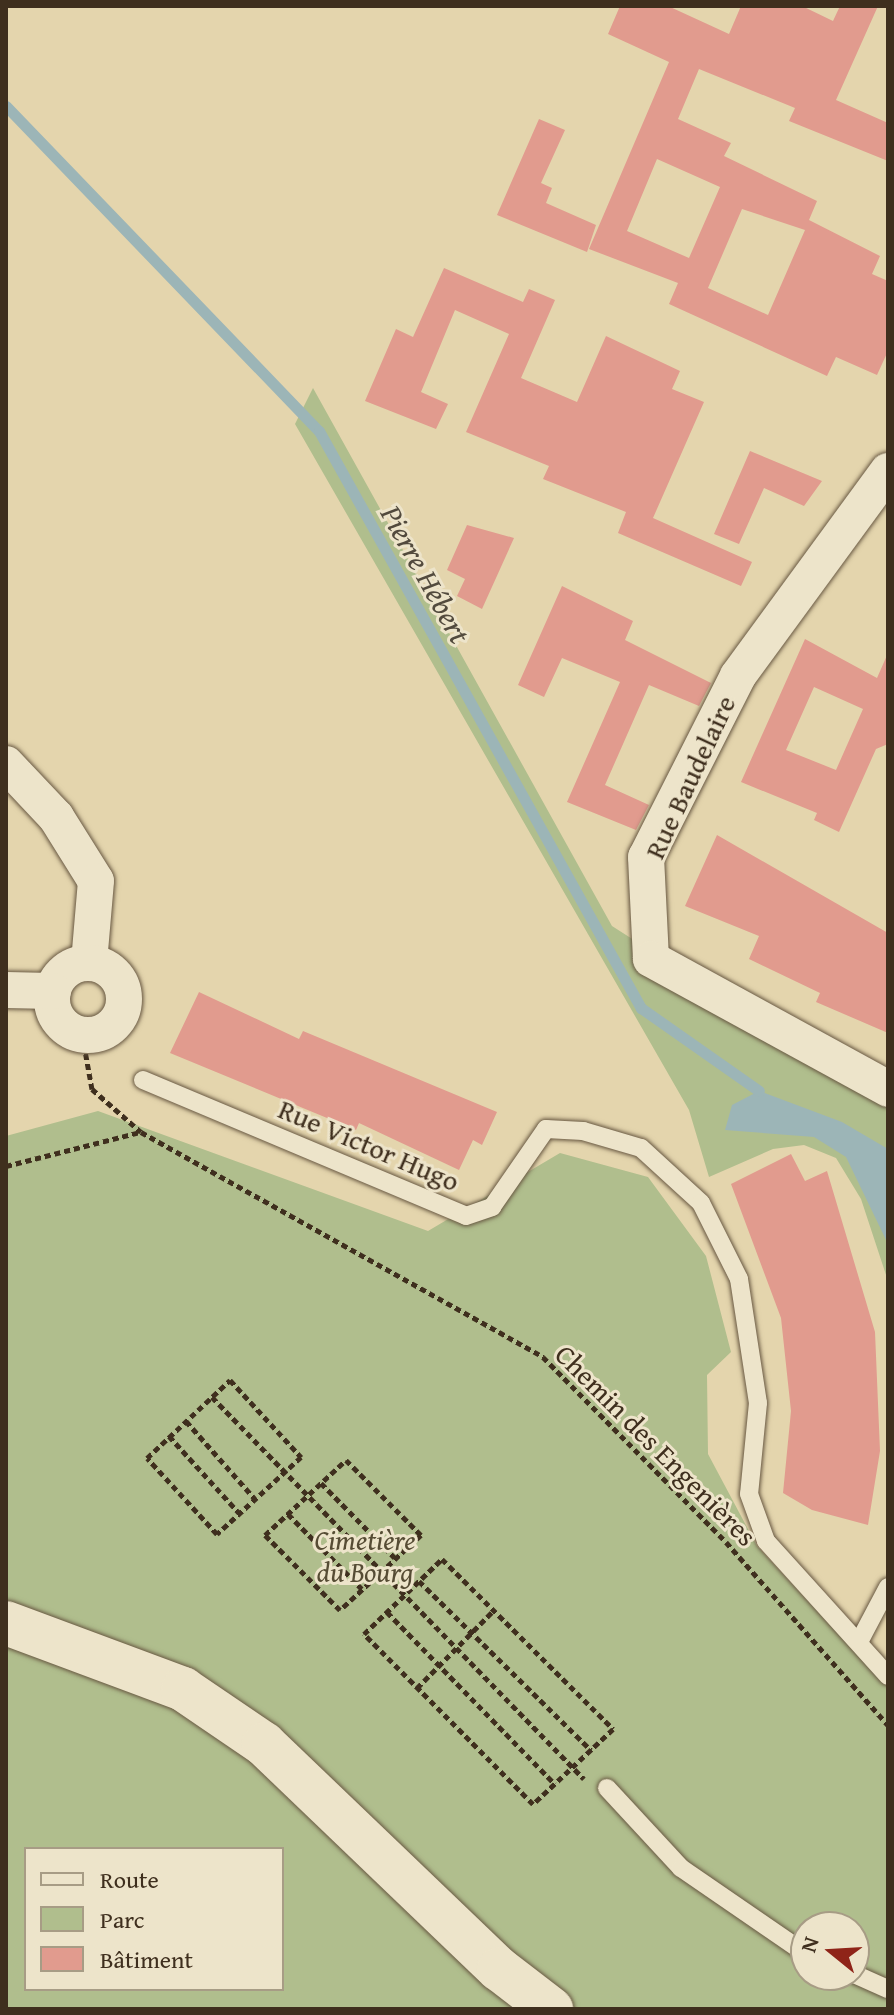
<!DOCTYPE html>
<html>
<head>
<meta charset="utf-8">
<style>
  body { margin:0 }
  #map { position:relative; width:894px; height:2015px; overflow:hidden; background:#e4d5ad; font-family:"Gentium Book Plus",serif }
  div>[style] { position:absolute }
  .green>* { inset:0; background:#b0be8d }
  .water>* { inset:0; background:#9cb5b7 }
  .stream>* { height:11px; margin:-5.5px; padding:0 5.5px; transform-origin:5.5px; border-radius:5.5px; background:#9cb5b7 }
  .building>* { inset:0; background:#e19b8e }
  .path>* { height:5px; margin-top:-2.5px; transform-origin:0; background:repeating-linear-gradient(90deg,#3f2f1e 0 6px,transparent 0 10px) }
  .roads { filter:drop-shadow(0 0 2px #685842) drop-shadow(0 0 2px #685842) }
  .service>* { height:18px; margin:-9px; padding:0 9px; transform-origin:9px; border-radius:9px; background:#ede4ca }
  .minor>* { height:36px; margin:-18px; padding:0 18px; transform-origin:18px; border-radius:18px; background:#ede4ca }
  .minor>.ring { margin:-18px; padding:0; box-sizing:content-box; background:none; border:36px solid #ede4ca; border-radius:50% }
  .secondary>* { height:44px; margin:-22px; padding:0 22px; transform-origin:22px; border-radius:22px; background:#ede4ca }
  span { translate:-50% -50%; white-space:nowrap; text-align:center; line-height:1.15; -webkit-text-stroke:6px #ede4ca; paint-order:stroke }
  .street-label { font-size:28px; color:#3f2f1e }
  .park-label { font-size:28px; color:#564c34; font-style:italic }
  .water-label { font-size:30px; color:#524a3d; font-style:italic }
  .frame { position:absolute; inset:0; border:8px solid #3f2f1e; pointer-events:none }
  .legend { position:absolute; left:24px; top:1847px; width:260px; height:144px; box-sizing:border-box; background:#ede4ca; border:2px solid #a79c85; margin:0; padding:10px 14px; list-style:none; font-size:24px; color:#3f2f1e }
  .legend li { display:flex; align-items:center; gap:16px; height:40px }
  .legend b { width:40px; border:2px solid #a79c85 }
  .north { position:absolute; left:790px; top:1911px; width:80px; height:80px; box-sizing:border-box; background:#ede4ca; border:2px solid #a79c85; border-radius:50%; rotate:288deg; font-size:22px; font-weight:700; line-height:32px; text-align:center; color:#3f2f1e }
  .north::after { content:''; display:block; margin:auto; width:28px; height:36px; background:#8f2418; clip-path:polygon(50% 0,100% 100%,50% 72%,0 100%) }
</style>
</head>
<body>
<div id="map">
  <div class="green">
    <i style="clip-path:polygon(313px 388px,612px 926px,888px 1103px,888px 1281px,861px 1199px,836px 1158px,804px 1145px,773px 1149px,709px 1177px,689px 1110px,295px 424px)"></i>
    <i style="clip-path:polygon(evenodd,98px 1111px,428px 1231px,560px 1153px,648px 1177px,706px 1256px,731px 1352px,707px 1375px,708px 1454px,757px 1546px,854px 1651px,888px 1666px,888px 2009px,6px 2009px,6px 1136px,98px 1111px,26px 1849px,282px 1849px,282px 1989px,26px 1989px,26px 1849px,98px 1111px,806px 1927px,854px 1927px,854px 1975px,806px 1975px,806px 1927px)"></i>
  </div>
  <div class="water">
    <i style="clip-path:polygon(759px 1091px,842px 1122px,888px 1149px,888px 1244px,846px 1157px,814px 1137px,725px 1130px,732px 1105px)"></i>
  </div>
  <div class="stream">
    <i style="left:6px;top:106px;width:451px;rotate:46.1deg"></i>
    <i style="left:319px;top:431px;width:661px;rotate:60.84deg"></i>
    <i style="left:641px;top:1008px;width:144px;rotate:35.1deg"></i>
  </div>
  <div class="building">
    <i style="clip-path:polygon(evenodd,620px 6px,668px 6px,729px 34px,741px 6px,802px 6px,833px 21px,840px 6px,878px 6px,836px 100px,888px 123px,888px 161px,789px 121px,795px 108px,699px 69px,678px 119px,731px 143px,724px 156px,817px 201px,809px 220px,880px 256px,872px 274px,888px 281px,888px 351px,877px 375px,836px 357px,827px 376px,669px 304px,678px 283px,589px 249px,669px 62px,608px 34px,620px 6px,657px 159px,720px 187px,689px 258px,627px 231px,657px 159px,620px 6px,742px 209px,805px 230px,768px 315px,708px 288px,742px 209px)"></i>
    <i style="clip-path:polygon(539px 119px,565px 130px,541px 183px,552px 188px,546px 203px,596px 225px,587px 252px,497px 215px)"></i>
    <i style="clip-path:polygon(444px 268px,523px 302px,529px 289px,555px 300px,521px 378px,577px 402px,606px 336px,680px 371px,672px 389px,704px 402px,653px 518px,752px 562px,741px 586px,618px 533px,626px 512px,543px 479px,549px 466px,466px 432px,509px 334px,455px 310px,421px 392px,448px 404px,436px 429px,365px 401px,396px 329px,413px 337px)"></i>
    <i style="clip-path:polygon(750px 451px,822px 481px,804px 506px,764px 488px,739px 544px,714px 534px)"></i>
    <i style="clip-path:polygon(467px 525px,514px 538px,482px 609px,457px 596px,465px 579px,447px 570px)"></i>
    <i style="clip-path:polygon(562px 586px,633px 621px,625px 640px,711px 683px,699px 706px,649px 685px,605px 785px,649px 805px,636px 830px,567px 802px,620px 682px,562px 658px,544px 697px,518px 685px)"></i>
    <i style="clip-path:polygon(evenodd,805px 639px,877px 678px,888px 653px,888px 744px,876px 749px,839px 832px,814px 820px,817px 813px,741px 782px,805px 639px,814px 687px,863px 709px,836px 770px,786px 750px,814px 687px)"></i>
    <i style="clip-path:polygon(717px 835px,888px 933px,888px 1033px,816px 1002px,820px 993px,749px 959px,759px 936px,685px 906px)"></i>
    <i style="clip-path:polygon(199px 992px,299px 1039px,303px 1031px,497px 1112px,482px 1145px,473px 1140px,459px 1170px,359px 1123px,356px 1130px,170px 1053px)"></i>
    <i style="clip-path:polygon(791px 1154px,805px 1181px,827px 1171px,875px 1332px,880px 1451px,868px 1525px,812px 1510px,783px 1493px,791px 1411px,781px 1318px,731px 1184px)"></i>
  </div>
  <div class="path">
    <i style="left:82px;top:1034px;width:56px;rotate:79.7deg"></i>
    <i style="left:92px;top:1089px;width:65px;rotate:41.3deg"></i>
    <i style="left:141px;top:1132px;width:461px;rotate:29.2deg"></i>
    <i style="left:543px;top:1357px;width:260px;rotate:45.3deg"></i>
    <i style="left:726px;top:1542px;width:244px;rotate:48.5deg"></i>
    <i style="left:6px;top:1166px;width:138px;rotate:-14.2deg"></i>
    <i style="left:230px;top:1380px;width:105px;rotate:47.3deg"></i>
    <i style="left:301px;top:1457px;width:114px;rotate:137.5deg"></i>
    <i style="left:217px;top:1534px;width:103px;rotate:-132.6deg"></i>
    <i style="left:147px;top:1458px;width:114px;rotate:-43.2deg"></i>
    <i style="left:212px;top:1397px;width:533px;rotate:45.76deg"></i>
    <i style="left:186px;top:1421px;width:104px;rotate:48.5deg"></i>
    <i style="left:169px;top:1436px;width:104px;rotate:47.7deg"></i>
    <i style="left:346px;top:1460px;width:106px;rotate:45deg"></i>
    <i style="left:421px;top:1535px;width:110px;rotate:137.2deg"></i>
    <i style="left:340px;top:1610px;width:106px;rotate:-135deg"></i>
    <i style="left:265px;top:1535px;width:110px;rotate:-42.8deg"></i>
    <i style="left:321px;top:1483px;width:105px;rotate:45.4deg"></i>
    <i style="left:288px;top:1514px;width:105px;rotate:45.4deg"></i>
    <i style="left:442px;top:1559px;width:241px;rotate:44.8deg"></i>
    <i style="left:613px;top:1729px;width:110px;rotate:136.8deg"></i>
    <i style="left:533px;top:1804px;width:240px;rotate:-134.8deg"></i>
    <i style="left:364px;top:1634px;width:108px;rotate:-43.9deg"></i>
    <i style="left:419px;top:1581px;width:241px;rotate:44.5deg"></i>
    <i style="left:387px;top:1612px;width:240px;rotate:45.7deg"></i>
    <i style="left:417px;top:1688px;width:110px;rotate:-45.4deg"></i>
  </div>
  <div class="roads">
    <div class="service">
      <i style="left:143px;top:1080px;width:350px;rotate:22.8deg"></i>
      <i style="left:466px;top:1216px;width:28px;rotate:-19deg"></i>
      <i style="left:492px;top:1207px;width:95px;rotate:-55.3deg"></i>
      <i style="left:546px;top:1129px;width:37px;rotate:3deg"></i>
      <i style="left:583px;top:1131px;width:60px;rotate:16.3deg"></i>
      <i style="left:641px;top:1148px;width:81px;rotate:42.5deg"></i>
      <i style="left:701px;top:1203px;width:85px;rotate:63.4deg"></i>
      <i style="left:739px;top:1279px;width:125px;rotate:81.3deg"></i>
      <i style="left:758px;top:1403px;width:91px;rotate:95.6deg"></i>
      <i style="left:749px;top:1494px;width:50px;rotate:70.1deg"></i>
      <i style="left:766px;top:1541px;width:182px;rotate:47.9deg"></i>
      <i style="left:859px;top:1642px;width:62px;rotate:-62.2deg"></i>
      <i style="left:607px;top:1788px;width:109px;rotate:47.2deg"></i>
      <i style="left:681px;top:1868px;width:152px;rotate:34.5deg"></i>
      <i style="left:854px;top:1974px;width:37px;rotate:24deg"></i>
    </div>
    <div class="minor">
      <i style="left:888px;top:471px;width:254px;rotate:126.2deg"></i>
      <i style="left:738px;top:676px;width:203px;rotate:116.9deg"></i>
      <i style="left:646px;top:857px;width:102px;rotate:87.2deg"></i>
      <i style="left:651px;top:959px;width:270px;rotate:28.7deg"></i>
      <i style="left:6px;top:764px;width:73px;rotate:46.7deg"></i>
      <i style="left:56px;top:817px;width:75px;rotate:58deg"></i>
      <i style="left:96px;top:881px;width:82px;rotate:94.9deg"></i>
      <i class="ring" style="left:52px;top:963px;width:36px;height:36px"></i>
      <i style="left:6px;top:990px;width:47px;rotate:1.2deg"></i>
    </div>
    <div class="secondary">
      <i style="left:6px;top:1623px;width:189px;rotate:20.4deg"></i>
      <i style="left:183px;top:1689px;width:98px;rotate:34.2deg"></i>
      <i style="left:264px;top:1744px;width:325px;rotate:43.8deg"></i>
      <i style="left:499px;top:1969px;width:66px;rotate:37.6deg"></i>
    </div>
  </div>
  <div class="street-label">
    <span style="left:690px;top:777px;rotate:-65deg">Rue Baudelaire</span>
    <span style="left:369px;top:1145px;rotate:23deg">Rue Victor Hugo</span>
    <span style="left:656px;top:1445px;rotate:45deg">Chemin des Engenières</span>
  </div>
  <div class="park-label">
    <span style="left:365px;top:1556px">Cimetière<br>du Bourg</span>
  </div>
  <div class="water-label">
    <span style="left:426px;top:574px;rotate:61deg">Pierre Hébert</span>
  </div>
  <div class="frame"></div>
  <ul class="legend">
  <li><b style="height:10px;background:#ede4ca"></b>Route</li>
  <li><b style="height:22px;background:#b0be8d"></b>Parc</li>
  <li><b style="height:22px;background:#e19b8e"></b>Bâtiment</li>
  </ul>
  <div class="north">N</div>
</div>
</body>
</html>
